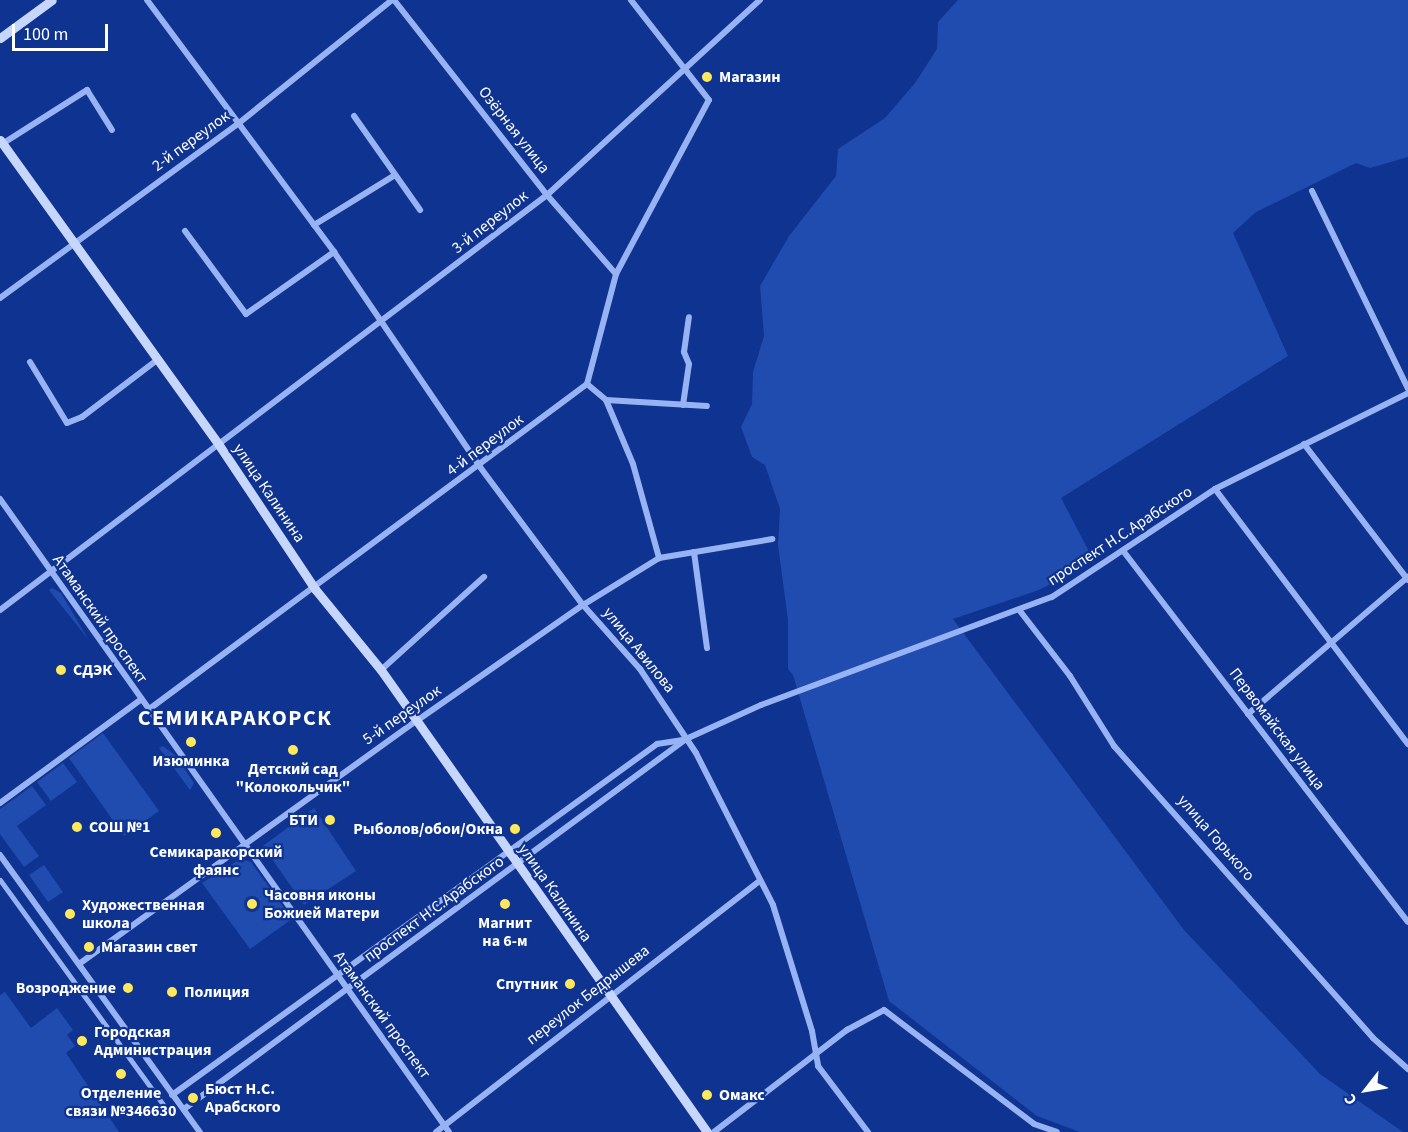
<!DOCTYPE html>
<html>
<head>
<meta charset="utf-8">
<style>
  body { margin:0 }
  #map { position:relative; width:1408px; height:1132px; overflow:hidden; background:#0f3390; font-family:"Source Sans 3",sans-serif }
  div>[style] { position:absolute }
  .green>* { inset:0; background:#204baf }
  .pedestrian>* { height:5px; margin:-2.5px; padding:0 2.5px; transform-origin:2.5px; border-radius:2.5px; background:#98b3f4 }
  .minor>* { height:6px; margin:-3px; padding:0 3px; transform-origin:3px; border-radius:3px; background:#98b3f4 }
  .secondary>* { height:9px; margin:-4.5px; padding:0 4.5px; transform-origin:4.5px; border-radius:4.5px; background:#c7d6fd }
  .dots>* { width:16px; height:16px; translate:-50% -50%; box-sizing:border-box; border:3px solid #0f3390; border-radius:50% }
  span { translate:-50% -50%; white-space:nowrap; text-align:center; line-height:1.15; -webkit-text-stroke:4.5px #0f3390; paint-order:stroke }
  .poi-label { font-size:16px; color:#fff; font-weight:700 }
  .left { translate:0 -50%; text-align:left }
  .right { translate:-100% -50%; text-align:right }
  .street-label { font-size:16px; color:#fff }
  .district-label { font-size:22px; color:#fff; font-weight:700; letter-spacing:1.5px }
  .north { position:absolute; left:1336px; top:1060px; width:60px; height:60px; -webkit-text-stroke:4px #0f3390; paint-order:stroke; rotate:239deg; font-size:16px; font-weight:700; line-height:24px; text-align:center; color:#fff }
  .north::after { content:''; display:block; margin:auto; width:21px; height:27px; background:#fff; clip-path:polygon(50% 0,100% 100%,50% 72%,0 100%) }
  .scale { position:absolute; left:12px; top:24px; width:96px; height:27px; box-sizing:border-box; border:3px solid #fff; border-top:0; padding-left:8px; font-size:18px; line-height:21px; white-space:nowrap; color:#fff; -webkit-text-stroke:4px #0f3390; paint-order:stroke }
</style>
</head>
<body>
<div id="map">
  <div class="green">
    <i style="clip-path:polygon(958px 0,1408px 0,1408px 157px,1370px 168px,1356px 163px,1256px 212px,1233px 233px,1288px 356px,1061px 498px,1094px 561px,1039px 590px,953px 619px,1184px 930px,1320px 1074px,1403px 1132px,1080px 1132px,1037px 1116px,889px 1001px,793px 675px,788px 669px,788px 620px,778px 545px,780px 509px,765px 465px,752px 457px,741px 427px,752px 404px,753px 372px,764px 336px,760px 286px,789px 236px,836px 176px,838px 149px,885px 118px,915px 83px,937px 49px,938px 22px)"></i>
    <i style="clip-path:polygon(52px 588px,61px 593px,88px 639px,49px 590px)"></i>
    <i style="clip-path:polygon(103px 733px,159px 811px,124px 836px,69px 758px)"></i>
    <i style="clip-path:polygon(163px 746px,176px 756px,194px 783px,190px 790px,159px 748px)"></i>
    <i style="clip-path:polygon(63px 763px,77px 782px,51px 801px,37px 782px)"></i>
    <i style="clip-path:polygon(32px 786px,46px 805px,17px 826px,39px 856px,24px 867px,0 834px,0 809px)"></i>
    <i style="clip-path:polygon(314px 808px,356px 871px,304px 905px,263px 846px)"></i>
    <i style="clip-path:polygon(240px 859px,251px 862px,292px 919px,250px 949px,202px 883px)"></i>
    <i style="clip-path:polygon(44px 865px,63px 892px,48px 902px,29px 875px)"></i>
    <i style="clip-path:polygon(5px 992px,31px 1028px,57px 1008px,73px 1030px,67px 1035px,75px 1046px,66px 1053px,119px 1132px,0 1132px,0 995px)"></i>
  </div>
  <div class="pedestrian">
    <i style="left:0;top:880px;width:277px;rotate:54deg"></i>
  </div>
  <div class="minor">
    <i style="left:147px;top:0;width:314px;rotate:53.4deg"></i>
    <i style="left:334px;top:252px;width:260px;rotate:55.8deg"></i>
    <i style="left:480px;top:467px;width:172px;rotate:53.3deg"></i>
    <i style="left:583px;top:605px;width:86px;rotate:48.3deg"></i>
    <i style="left:640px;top:669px;width:101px;rotate:56.3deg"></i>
    <i style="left:696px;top:753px;width:170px;rotate:63.1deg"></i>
    <i style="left:773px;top:905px;width:132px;rotate:72.8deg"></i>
    <i style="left:812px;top:1031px;width:36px;rotate:80deg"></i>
    <i style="left:818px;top:1066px;width:83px;rotate:52.9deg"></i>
    <i style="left:394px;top:0;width:248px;rotate:51.9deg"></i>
    <i style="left:547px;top:195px;width:105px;rotate:48.9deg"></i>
    <i style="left:354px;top:116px;width:115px;rotate:54.9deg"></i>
    <i style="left:2px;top:144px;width:101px;rotate:-32.4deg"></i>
    <i style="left:87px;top:90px;width:47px;rotate:58deg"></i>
    <i style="left:1312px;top:191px;width:220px;rotate:64.1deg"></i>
    <i style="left:314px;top:225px;width:95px;rotate:-31.7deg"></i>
    <i style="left:185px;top:231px;width:103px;rotate:53.7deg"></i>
    <i style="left:246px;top:314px;width:108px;rotate:-35.2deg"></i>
    <i style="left:0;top:298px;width:296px;rotate:-36.2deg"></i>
    <i style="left:239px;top:123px;width:196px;rotate:-38.8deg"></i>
    <i style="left:30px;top:362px;width:71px;rotate:58.8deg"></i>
    <i style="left:67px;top:423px;width:16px;rotate:-22deg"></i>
    <i style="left:82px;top:417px;width:94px;rotate:-37.2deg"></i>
    <i style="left:587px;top:384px;width:25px;rotate:40deg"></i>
    <i style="left:606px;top:400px;width:101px;rotate:3.4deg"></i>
    <i style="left:606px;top:400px;width:69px;rotate:67.1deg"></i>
    <i style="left:633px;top:464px;width:98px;rotate:74.5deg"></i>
    <i style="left:683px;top:405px;width:41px;rotate:-81.7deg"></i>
    <i style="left:689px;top:364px;width:13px;rotate:-113deg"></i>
    <i style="left:684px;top:352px;width:35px;rotate:-82deg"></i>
    <i style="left:1304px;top:444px;width:171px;rotate:52.6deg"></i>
    <i style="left:1215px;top:489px;width:320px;rotate:52.9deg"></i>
    <i style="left:0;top:499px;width:776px;rotate:54.65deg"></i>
    <i style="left:694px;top:552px;width:97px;rotate:82.3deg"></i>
    <i style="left:1124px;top:552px;width:466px;rotate:52.5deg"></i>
    <i style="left:0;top:610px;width:687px;rotate:-37.19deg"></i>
    <i style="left:547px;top:195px;width:289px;rotate:-42.5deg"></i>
    <i style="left:1020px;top:611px;width:82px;rotate:52.4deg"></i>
    <i style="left:1070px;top:676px;width:83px;rotate:57.8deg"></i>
    <i style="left:1114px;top:746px;width:390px;rotate:48.4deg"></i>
    <i style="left:1373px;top:1038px;width:47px;rotate:41.5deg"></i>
    <i style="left:381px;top:670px;width:139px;rotate:-42.1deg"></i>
    <i style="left:148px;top:710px;width:547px;rotate:-36.6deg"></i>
    <i style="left:587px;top:384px;width:114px;rotate:-75.2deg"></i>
    <i style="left:616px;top:274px;width:197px;rotate:-61.9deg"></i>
    <i style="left:709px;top:100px;width:127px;rotate:-128deg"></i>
    <i style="left:1248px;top:714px;width:211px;rotate:-40.6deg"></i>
    <i style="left:0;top:803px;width:174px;rotate:-36.3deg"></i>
    <i style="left:0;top:855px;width:342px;rotate:54.2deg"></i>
    <i style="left:79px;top:964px;width:414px;rotate:-35.8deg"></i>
    <i style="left:415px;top:722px;width:205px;rotate:-34.9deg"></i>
    <i style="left:583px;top:605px;width:89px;rotate:-31.7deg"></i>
    <i style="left:659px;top:558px;width:115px;rotate:-9.5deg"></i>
    <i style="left:172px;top:1095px;width:599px;rotate:-35.89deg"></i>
    <i style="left:657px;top:744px;width:26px;rotate:-9deg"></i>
    <i style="left:184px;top:1109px;width:624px;rotate:-36.39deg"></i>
    <i style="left:686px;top:739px;width:82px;rotate:-24.4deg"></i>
    <i style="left:761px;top:705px;width:310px;rotate:-20.4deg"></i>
    <i style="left:1052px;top:597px;width:196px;rotate:-33.5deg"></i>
    <i style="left:1215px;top:489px;width:216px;rotate:-26.4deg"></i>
    <i style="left:436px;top:1132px;width:410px;rotate:-37.8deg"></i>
    <i style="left:714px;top:1132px;width:168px;rotate:-37.5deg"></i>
    <i style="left:847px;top:1030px;width:42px;rotate:-28.4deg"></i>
    <i style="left:884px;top:1010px;width:188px;rotate:37.2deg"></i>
    <i style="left:1034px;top:1124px;width:24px;rotate:19deg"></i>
  </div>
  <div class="secondary">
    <i style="left:0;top:38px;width:64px;rotate:-36.2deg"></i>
    <i style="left:0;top:140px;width:375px;rotate:54.3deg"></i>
    <i style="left:219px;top:445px;width:173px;rotate:56.3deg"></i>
    <i style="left:315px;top:589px;width:104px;rotate:50.8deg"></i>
    <i style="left:381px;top:670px;width:565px;rotate:54.79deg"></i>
  </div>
  <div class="dots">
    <i style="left:707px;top:77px;background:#ffe95a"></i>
    <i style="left:61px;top:670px;background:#ffe95a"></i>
    <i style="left:191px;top:742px;background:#ffe95a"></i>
    <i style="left:293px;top:750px;background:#ffe95a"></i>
    <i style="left:330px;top:820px;background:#ffe95a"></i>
    <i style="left:77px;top:827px;background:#ffe95a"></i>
    <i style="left:515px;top:829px;background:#ffe95a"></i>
    <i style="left:216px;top:833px;background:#ffe95a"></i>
    <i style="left:252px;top:904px;background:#ffe95a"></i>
    <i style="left:505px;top:904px;background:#ffe95a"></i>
    <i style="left:70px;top:914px;background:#ffe95a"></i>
    <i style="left:89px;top:947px;background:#ffe95a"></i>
    <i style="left:570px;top:984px;background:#ffe95a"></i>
    <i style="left:128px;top:988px;background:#ffe95a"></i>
    <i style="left:172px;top:992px;background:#ffe95a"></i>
    <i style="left:82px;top:1041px;background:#ffe95a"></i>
    <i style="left:121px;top:1074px;background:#ffe95a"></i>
    <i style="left:707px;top:1095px;background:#ffe95a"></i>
    <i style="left:193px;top:1098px;background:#ffe95a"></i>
  </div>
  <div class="poi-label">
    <span class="left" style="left:719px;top:77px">Магазин</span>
    <span class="left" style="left:73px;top:670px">СДЭК</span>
    <span style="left:191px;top:761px">Изюминка</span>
    <span style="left:293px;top:778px">Детский сад<br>"Колокольчик"</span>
    <span class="right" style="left:318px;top:820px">БТИ</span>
    <span class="left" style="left:89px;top:827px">СОШ №1</span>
    <span class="right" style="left:503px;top:829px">Рыболов/обои/Окна</span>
    <span style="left:216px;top:861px">Семикаракорский<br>фаянс</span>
    <span class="left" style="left:264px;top:904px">Часовня иконы<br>Божией Матери</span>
    <span class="left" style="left:82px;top:914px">Художественная<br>школа</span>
    <span style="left:505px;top:932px">Магнит<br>на 6-м</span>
    <span class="left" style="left:101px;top:947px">Магазин свет</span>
    <span class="right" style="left:558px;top:984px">Спутник</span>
    <span class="right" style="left:116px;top:988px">Возроджение</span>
    <span class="left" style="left:184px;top:992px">Полиция</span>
    <span class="left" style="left:94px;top:1041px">Городская<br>Администрация</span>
    <span class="left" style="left:205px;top:1098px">Бюст Н.С.<br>Арабского</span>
    <span style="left:121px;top:1102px">Отделение<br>связи №346630</span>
    <span class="left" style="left:719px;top:1095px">Омакс</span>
  </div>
  <div class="street-label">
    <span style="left:514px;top:130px;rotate:52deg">Озёрная улица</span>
    <span style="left:191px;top:141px;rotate:-36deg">2-й переулок</span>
    <span style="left:490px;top:222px;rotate:-38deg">3-й переулок</span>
    <span style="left:485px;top:445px;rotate:-37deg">4-й переулок</span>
    <span style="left:269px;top:493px;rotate:56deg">улица Калинина</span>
    <span style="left:1120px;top:536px;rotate:-33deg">проспект Н.С.Арабского</span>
    <span style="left:100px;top:619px;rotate:55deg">Атаманский проспект</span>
    <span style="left:639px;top:650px;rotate:51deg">улица Авилова</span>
    <span style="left:402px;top:715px;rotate:-35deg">5-й переулок</span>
    <span style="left:1277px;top:729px;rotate:53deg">Первомайская улица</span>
    <span style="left:1216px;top:838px;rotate:49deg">улица Горького</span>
    <span style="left:555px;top:893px;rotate:55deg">улица Калинина</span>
    <span style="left:434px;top:909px;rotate:-36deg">проспект Н.С.Арабского</span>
    <span style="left:588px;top:995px;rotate:-38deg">переулок Бедрышева</span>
    <span style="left:382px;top:1015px;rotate:54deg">Атаманский проспект</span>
  </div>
  <div class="district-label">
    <span style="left:235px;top:719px">СЕМИКАРАКОРСК</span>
  </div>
  <div class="north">С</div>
  <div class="scale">100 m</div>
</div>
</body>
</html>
